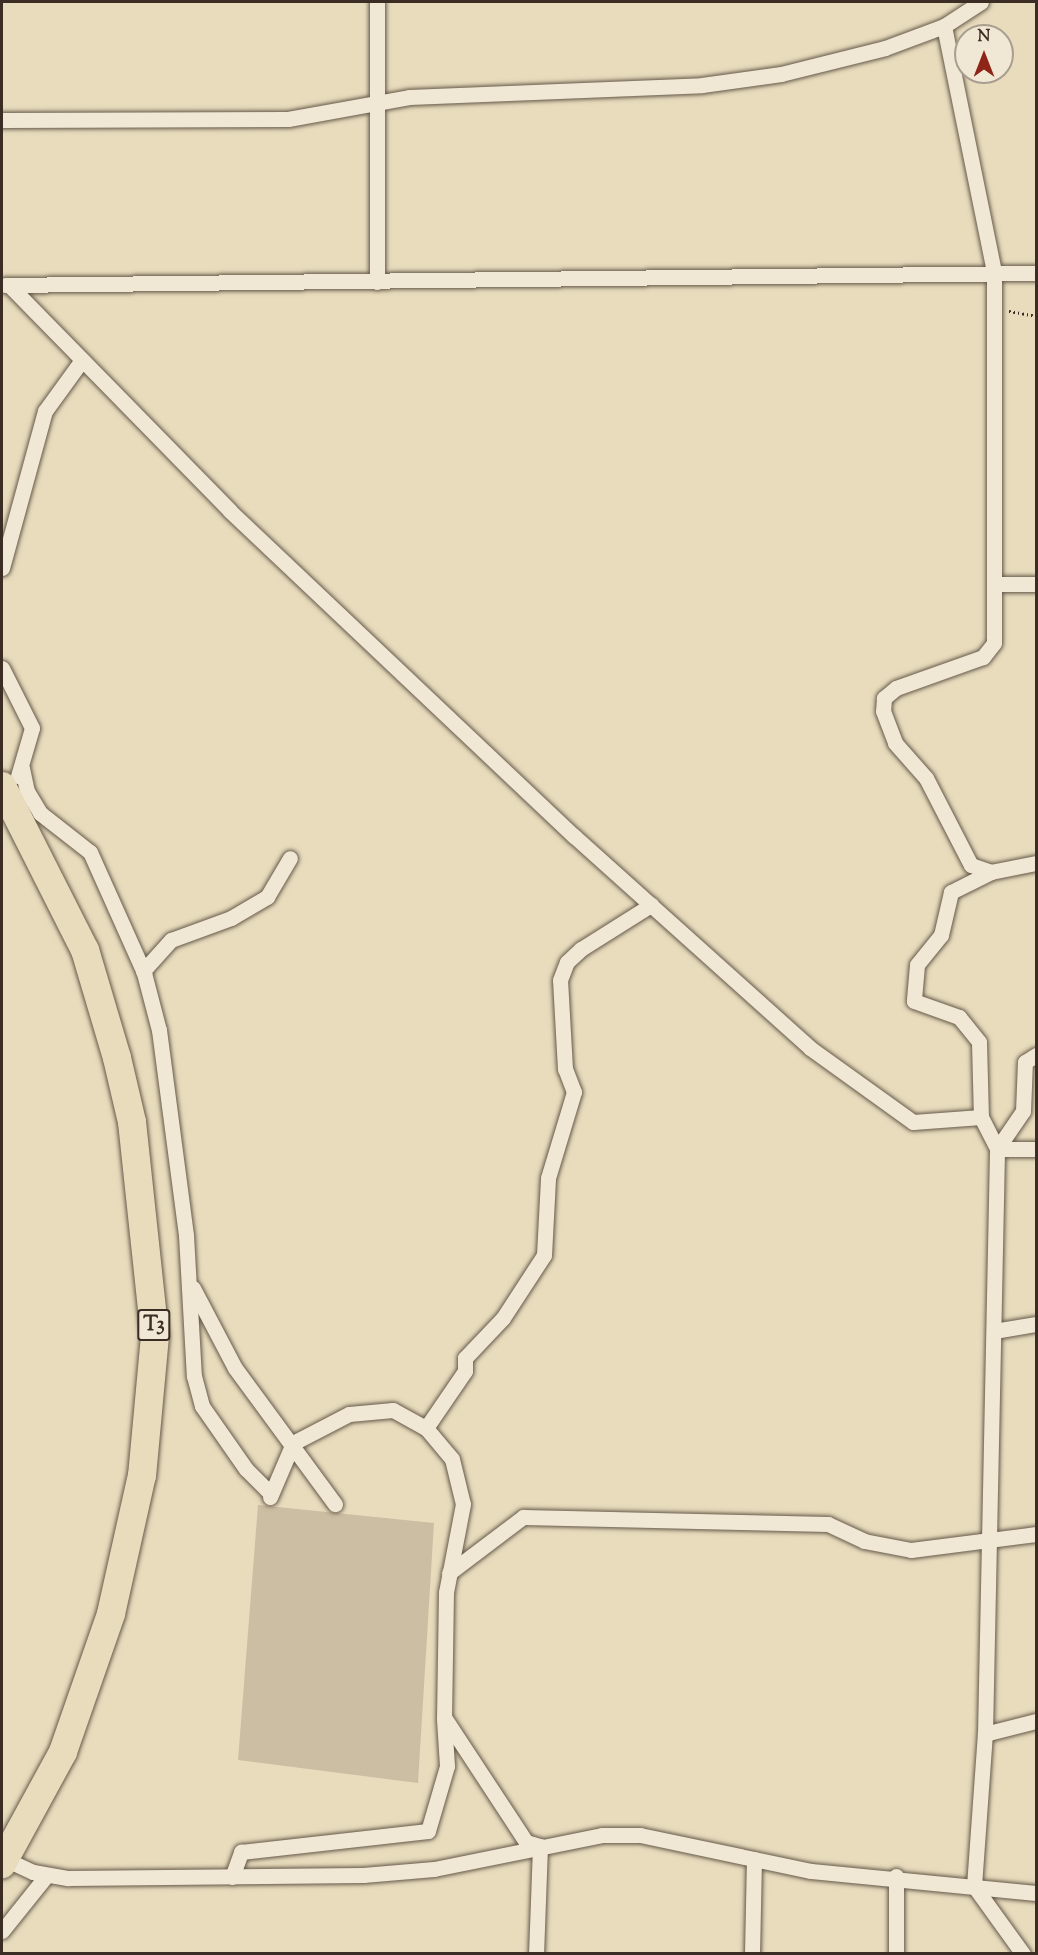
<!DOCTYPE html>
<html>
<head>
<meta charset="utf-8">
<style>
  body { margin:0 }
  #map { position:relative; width:1038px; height:1955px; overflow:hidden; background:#e8dcbd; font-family:"Sorts Mill Goudy",serif }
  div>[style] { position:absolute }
  .green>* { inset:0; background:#cbbea3 }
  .path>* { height:3px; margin-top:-1.5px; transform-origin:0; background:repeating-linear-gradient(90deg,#3b2d24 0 1.5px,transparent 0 4.5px) }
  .roads { filter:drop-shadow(0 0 2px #66594a) drop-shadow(0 0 2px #66594a) }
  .street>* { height:15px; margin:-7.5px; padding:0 7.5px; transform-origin:7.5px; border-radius:7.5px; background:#f0e8d4 }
  .highway>* { height:28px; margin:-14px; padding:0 14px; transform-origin:14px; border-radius:14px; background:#e8dcbd }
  span { translate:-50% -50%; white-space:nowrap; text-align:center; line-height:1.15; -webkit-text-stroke:6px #f0e8d4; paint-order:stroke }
  .shield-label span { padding:2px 4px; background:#f0e8d4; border:2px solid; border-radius:4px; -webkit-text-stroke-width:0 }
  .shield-label { font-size:21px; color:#3b2d24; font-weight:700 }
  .frame { position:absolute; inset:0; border:3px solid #3b2d24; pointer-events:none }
  .north { position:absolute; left:954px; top:24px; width:60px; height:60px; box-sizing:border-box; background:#f0e8d4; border:2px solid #a89d8e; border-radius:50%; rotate:0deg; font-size:16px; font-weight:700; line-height:24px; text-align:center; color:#3b2d24 }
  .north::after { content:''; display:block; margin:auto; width:21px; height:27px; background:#8f2418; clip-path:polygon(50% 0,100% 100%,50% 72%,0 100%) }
</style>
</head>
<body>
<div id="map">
  <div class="green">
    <i style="clip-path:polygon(258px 1505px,434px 1523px,418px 1783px,238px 1760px)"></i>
  </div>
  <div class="path">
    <i style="left:1009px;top:311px;width:27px;rotate:10deg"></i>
  </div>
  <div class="roads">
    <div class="street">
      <i style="left:944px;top:26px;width:251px;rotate:78.5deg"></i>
      <i style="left:994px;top:272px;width:371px;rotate:90deg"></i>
      <i style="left:994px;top:643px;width:18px;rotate:128deg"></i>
      <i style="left:983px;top:657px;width:92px;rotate:160.4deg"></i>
      <i style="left:896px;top:688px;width:16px;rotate:140deg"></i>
      <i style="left:884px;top:698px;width:13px;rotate:94deg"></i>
      <i style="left:883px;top:711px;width:34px;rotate:69deg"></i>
      <i style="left:895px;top:743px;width:47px;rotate:48.5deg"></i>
      <i style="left:926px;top:778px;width:98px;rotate:62.7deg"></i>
      <i style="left:971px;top:865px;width:21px;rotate:19deg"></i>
      <i style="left:991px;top:872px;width:45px;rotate:153.4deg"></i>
      <i style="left:951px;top:892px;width:44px;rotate:103.1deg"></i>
      <i style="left:941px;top:935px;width:38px;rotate:129deg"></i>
      <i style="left:917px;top:965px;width:36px;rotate:95deg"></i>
      <i style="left:914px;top:1001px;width:48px;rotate:19.6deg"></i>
      <i style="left:959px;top:1017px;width:32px;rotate:51deg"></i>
      <i style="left:979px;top:1042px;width:75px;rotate:88.5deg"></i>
      <i style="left:981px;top:1117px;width:36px;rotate:63deg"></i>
      <i style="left:2px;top:120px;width:286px;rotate:-0.2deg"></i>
      <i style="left:288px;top:119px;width:123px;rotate:-10.3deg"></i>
      <i style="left:409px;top:97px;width:293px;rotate:-2.3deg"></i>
      <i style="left:702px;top:85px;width:80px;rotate:-7.9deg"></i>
      <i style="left:781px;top:74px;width:107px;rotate:-14deg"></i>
      <i style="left:885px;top:48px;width:63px;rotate:-20.4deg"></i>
      <i style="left:944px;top:26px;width:44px;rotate:-33deg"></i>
      <i style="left:377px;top:282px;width:280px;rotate:-90deg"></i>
      <i style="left:5px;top:285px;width:1031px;rotate:-0.67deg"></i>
      <i style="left:9px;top:285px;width:316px;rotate:45.6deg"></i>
      <i style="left:230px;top:511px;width:473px;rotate:43.4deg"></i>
      <i style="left:574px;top:836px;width:317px;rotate:41.9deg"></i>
      <i style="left:810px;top:1048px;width:127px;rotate:35.7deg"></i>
      <i style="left:913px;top:1122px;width:68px;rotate:-4.2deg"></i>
      <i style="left:2px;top:568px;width:163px;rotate:-74.7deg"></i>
      <i style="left:45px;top:411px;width:63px;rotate:-54deg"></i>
      <i style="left:996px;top:584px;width:40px"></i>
      <i style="left:2px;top:668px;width:67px;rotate:63.4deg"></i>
      <i style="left:32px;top:728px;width:50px;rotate:106.3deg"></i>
      <i style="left:22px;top:768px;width:24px;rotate:78deg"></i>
      <i style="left:27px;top:791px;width:26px;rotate:59deg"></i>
      <i style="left:40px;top:813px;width:63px;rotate:38deg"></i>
      <i style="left:90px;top:852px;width:133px;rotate:65.9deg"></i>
      <i style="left:144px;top:973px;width:59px;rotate:75.3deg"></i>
      <i style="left:159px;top:1030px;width:207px;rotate:82.5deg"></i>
      <i style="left:186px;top:1235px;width:141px;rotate:86.8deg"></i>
      <i style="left:194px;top:1376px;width:31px;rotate:75deg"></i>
      <i style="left:202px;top:1406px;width:77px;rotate:55.1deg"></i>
      <i style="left:246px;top:1469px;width:35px;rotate:45deg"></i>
      <i style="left:991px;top:872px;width:46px;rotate:-11.3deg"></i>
      <i style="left:143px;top:971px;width:42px;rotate:-47.9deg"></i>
      <i style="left:171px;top:940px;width:64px;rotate:-20.1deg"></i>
      <i style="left:231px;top:918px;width:42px;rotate:-30.3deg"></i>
      <i style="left:267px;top:897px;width:45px;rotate:-59.5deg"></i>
      <i style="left:997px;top:1149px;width:39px"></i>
      <i style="left:193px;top:1288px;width:90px;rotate:62.3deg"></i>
      <i style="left:235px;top:1368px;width:169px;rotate:53.7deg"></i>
      <i style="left:994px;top:1331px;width:43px;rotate:-9.5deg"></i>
      <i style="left:426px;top:1428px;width:40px;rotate:50deg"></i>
      <i style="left:452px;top:1459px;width:46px;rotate:76.3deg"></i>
      <i style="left:463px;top:1504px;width:90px;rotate:100.9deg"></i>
      <i style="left:446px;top:1592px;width:125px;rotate:90.9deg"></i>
      <i style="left:444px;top:1717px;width:149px;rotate:56.7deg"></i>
      <i style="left:526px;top:1842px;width:15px;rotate:16deg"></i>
      <i style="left:540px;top:1846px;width:108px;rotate:92.1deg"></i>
      <i style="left:270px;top:1497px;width:59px;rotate:-66.9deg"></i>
      <i style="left:293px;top:1443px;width:63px;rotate:-27.4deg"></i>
      <i style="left:349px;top:1414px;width:44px;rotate:-5.2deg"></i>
      <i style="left:393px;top:1410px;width:38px;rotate:29deg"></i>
      <i style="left:426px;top:1428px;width:69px;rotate:-55.6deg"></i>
      <i style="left:465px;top:1371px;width:13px;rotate:-90deg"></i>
      <i style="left:465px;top:1358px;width:55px;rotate:-46.5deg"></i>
      <i style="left:503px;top:1318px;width:75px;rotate:-56.9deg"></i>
      <i style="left:544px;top:1255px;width:77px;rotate:-87deg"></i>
      <i style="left:548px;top:1178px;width:90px;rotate:-73.2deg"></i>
      <i style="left:574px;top:1092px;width:25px;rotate:-111deg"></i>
      <i style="left:565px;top:1069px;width:89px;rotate:-93.2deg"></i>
      <i style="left:560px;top:980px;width:19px;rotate:-69deg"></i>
      <i style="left:567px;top:962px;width:19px;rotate:-43deg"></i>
      <i style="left:581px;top:949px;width:83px;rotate:-32.2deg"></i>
      <i style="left:449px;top:1573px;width:93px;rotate:-37.1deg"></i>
      <i style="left:523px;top:1517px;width:305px;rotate:1.3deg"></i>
      <i style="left:828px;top:1524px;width:40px;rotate:25deg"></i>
      <i style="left:864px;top:1541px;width:48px;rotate:10.8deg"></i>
      <i style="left:911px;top:1550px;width:126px;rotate:-7.3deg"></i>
      <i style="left:985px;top:1734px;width:53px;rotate:-14.3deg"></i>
      <i style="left:5px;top:1859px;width:31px;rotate:25deg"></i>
      <i style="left:33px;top:1872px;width:36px;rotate:10deg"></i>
      <i style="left:68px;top:1878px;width:295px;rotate:-0.6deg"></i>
      <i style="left:363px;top:1875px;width:71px;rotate:-4.8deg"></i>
      <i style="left:434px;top:1869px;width:171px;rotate:-11.4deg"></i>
      <i style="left:602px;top:1835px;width:38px"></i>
      <i style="left:640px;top:1835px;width:175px;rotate:11.9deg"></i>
      <i style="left:811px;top:1871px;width:226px;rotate:5.6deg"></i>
      <i style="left:896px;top:1876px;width:78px;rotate:90deg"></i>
      <i style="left:232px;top:1877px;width:27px;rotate:-70deg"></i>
      <i style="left:241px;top:1852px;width:188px;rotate:-6.4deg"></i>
      <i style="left:428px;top:1831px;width:68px;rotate:-73.7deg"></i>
      <i style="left:447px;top:1766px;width:47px;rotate:-93.7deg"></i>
      <i style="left:2px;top:1931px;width:70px;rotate:-51.3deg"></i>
      <i style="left:752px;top:1954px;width:95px;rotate:-88.8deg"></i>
      <i style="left:1023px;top:1954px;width:84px;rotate:-125.8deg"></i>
      <i style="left:974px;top:1886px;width:152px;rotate:-85.9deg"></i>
      <i style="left:985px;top:1734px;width:585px;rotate:-88.82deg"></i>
      <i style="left:997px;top:1149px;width:46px;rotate:-55.6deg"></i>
      <i style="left:1023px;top:1111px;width:49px;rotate:-87.7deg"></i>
      <i style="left:1025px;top:1062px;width:13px;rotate:-32deg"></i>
    </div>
    <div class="highway">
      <i style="left:2px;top:786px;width:184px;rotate:63.2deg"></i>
      <i style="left:85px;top:950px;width:113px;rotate:73.5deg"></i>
      <i style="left:117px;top:1058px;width:66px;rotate:76.8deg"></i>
      <i style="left:132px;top:1122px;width:215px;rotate:83.9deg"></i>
      <i style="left:155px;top:1336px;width:140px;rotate:95.3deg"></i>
      <i style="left:142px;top:1475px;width:142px;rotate:102.6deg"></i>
      <i style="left:111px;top:1614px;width:146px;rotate:109.2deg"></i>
      <i style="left:63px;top:1752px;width:128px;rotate:118.6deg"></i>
    </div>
  </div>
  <div class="shield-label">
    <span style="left:154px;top:1325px">T3</span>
  </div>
  <div class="frame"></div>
  <div class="north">N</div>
</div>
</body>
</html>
